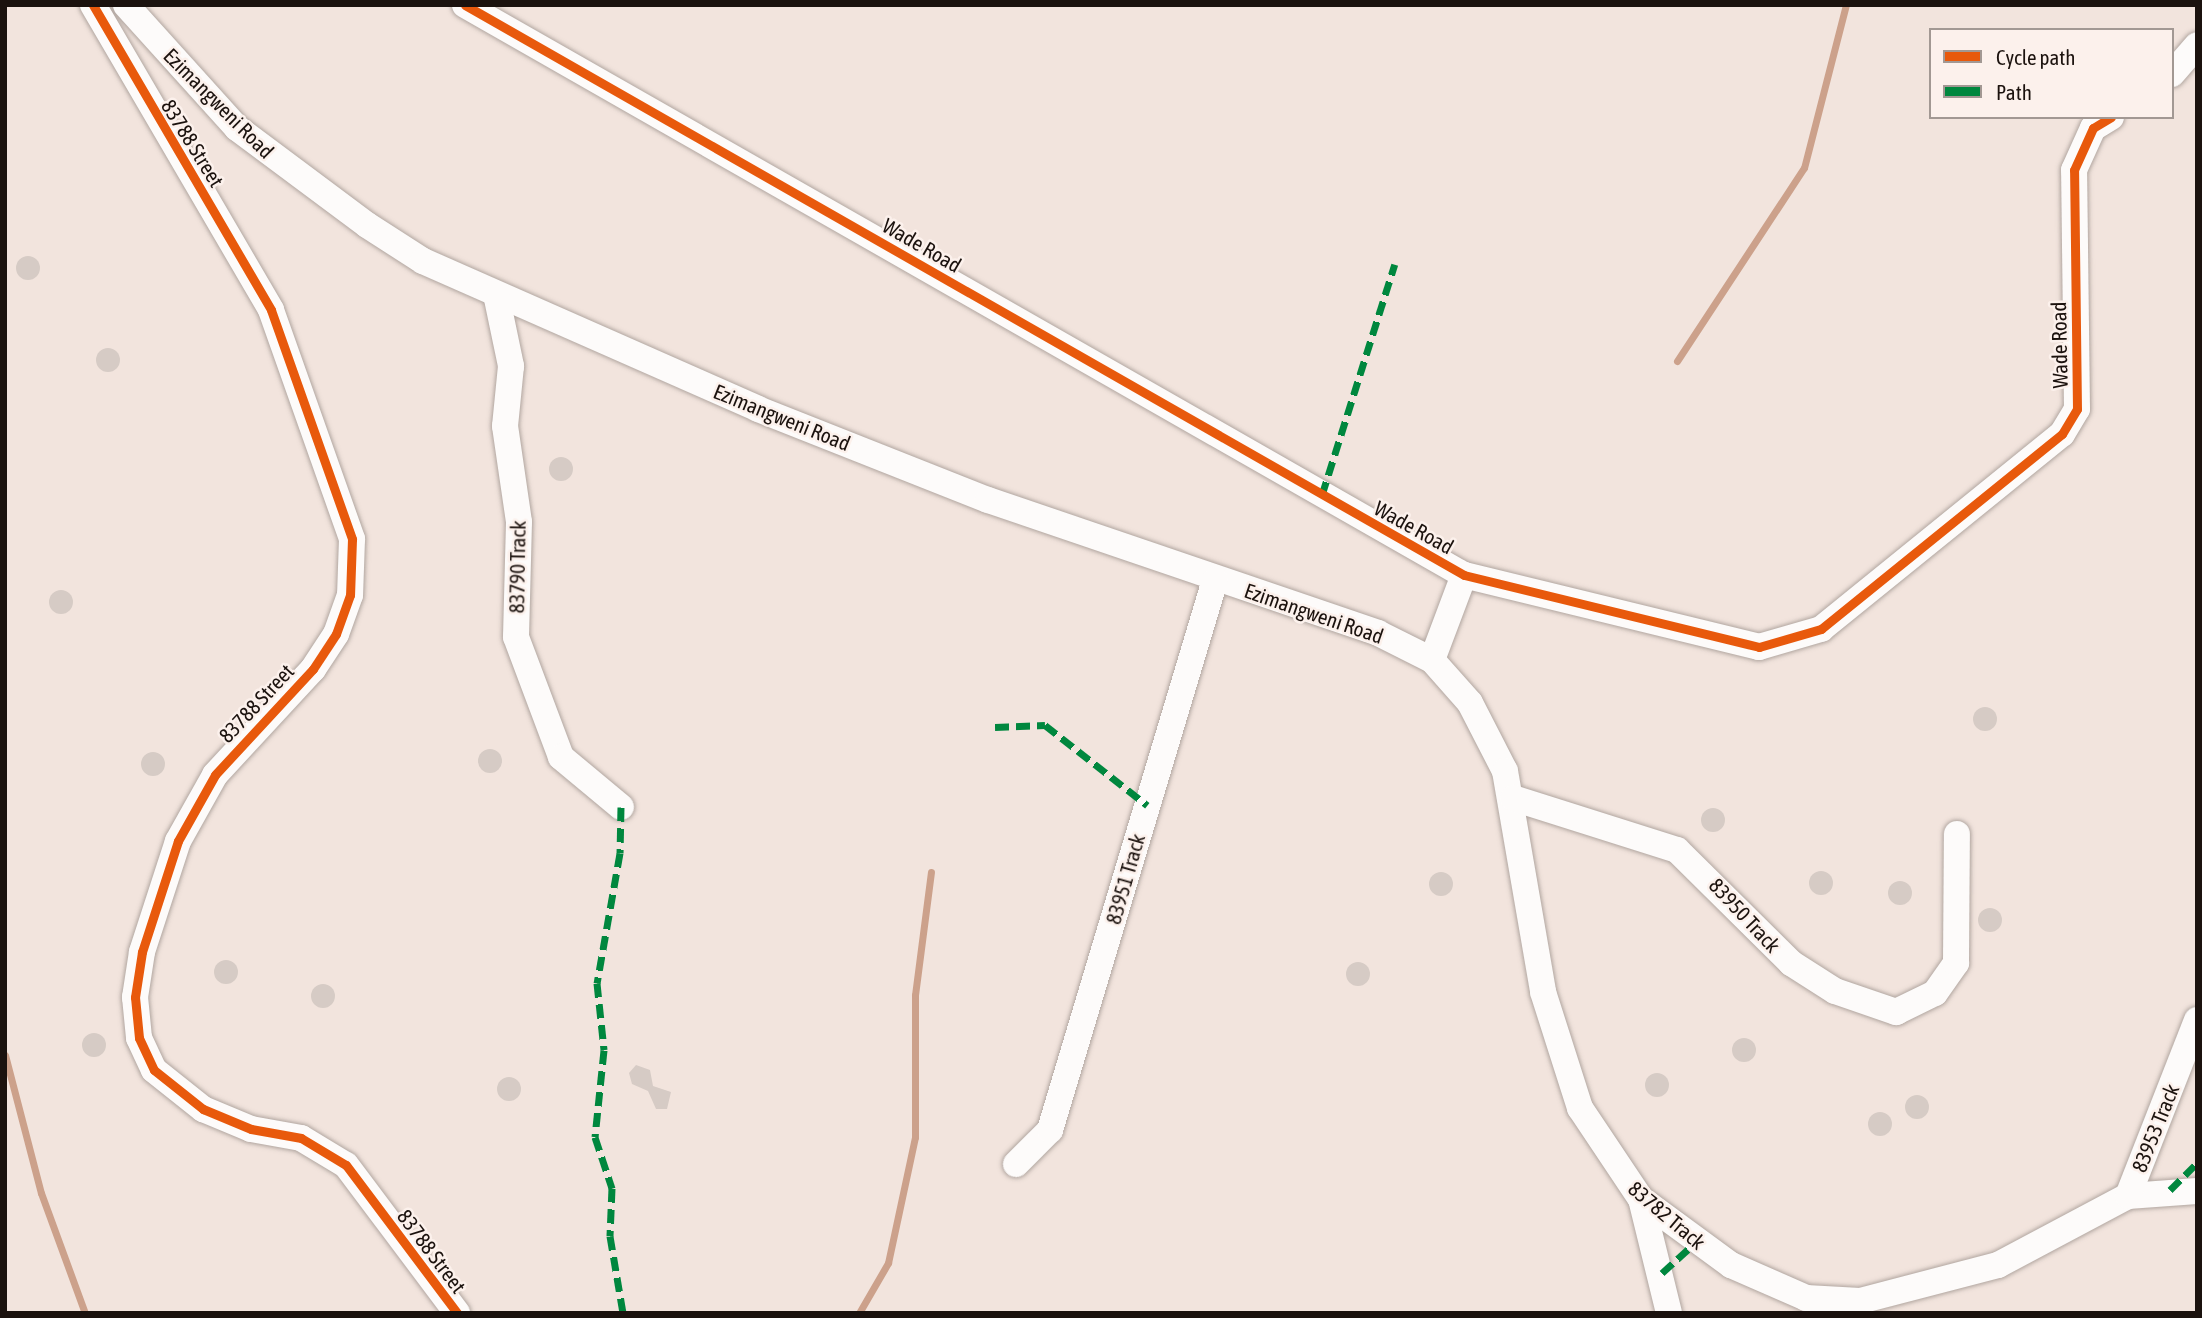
<!DOCTYPE html>
<html>
<head>
<meta charset="utf-8">
<style>
  body { margin:0 }
  #map { position:relative; width:2202px; height:1318px; overflow:hidden; background:#f2e4dd; font-family:"Asap Condensed",sans-serif }
  div>[style] { position:absolute }
  .stream>* { height:7px; margin:-3.5px; padding:0 3.5px; transform-origin:3.5px; border-radius:3.5px; background:#cca18b }
  .building>* { inset:0; background:#d6cbc5 }
  .round { border-radius:50% }
  .roads { filter:drop-shadow(0 0 2px #b1a6a0) drop-shadow(0 0 2px #b1a6a0) }
  .street>* { height:26px; margin:-13px; padding:0 13px; transform-origin:13px; border-radius:13px; background:#fdfbfa }
  .quiet>* { height:7px; margin-top:-3.5px; transform-origin:0; background:repeating-linear-gradient(90deg,#00873e 0 14px,transparent 0 21px) }
  .cycleway>* { height:9px; margin:-4.5px; padding:0 4.5px; transform-origin:4.5px; border-radius:4.5px; background:#e8590c }
  span { translate:-50% -50%; white-space:nowrap; text-align:center; line-height:1.15; -webkit-text-stroke:5px #fcf1ec; paint-order:stroke }
  .street-label { font-size:21px; color:#1b120e }
  .frame { position:absolute; inset:0; border:7px solid #1b120e; pointer-events:none }
  .legend { position:absolute; left:1929px; top:28px; width:245px; height:91px; box-sizing:border-box; background:#fcf1ec; border:2px solid #a29893; margin:0; padding:9px 12px; list-style:none; font-size:21px; color:#1b120e }
  .legend li { display:flex; align-items:center; gap:14px; height:35px }
  .legend b { width:35px; border:2px solid #a29893 }
</style>
</head>
<body>
<div id="map">
  <div class="stream">
    <i style="left:1677px;top:361px;width:231px;rotate:-56.7deg"></i>
    <i style="left:1804px;top:168px;width:168px;rotate:-75.6deg"></i>
    <i style="left:5px;top:1055px;width:143px;rotate:75.4deg"></i>
    <i style="left:41px;top:1193px;width:128px;rotate:69.9deg"></i>
    <i style="left:859px;top:1313px;width:58px;rotate:-59.9deg"></i>
    <i style="left:888px;top:1263px;width:129px;rotate:-77.9deg"></i>
    <i style="left:915px;top:1137px;width:142px;rotate:-90deg"></i>
    <i style="left:915px;top:995px;width:124px;rotate:-82.6deg"></i>
  </div>
  <div class="building">
    <i class="round" style="left:16px;top:256px;width:24px;height:24px"></i>
    <i class="round" style="left:96px;top:348px;width:24px;height:24px"></i>
    <i class="round" style="left:549px;top:457px;width:24px;height:24px"></i>
    <i class="round" style="left:49px;top:590px;width:24px;height:24px"></i>
    <i class="round" style="left:1973px;top:707px;width:24px;height:24px"></i>
    <i class="round" style="left:478px;top:749px;width:24px;height:24px"></i>
    <i class="round" style="left:141px;top:752px;width:24px;height:24px"></i>
    <i class="round" style="left:1701px;top:808px;width:24px;height:24px"></i>
    <i class="round" style="left:1809px;top:871px;width:24px;height:24px"></i>
    <i class="round" style="left:1429px;top:872px;width:24px;height:24px"></i>
    <i class="round" style="left:1888px;top:881px;width:24px;height:24px"></i>
    <i class="round" style="left:1978px;top:908px;width:24px;height:24px"></i>
    <i class="round" style="left:214px;top:960px;width:24px;height:24px"></i>
    <i class="round" style="left:1346px;top:962px;width:24px;height:24px"></i>
    <i class="round" style="left:311px;top:984px;width:24px;height:24px"></i>
    <i class="round" style="left:82px;top:1033px;width:24px;height:24px"></i>
    <i class="round" style="left:1732px;top:1038px;width:24px;height:24px"></i>
    <i style="clip-path:polygon(636px 1065px,650px 1070px,653px 1086px,671px 1092px,667px 1109px,656px 1109px,648px 1091px,632px 1084px,629px 1073px)"></i>
    <i class="round" style="left:1645px;top:1073px;width:24px;height:24px"></i>
    <i class="round" style="left:497px;top:1077px;width:24px;height:24px"></i>
    <i class="round" style="left:1905px;top:1095px;width:24px;height:24px"></i>
    <i class="round" style="left:1868px;top:1112px;width:24px;height:24px"></i>
  </div>
  <div class="roads">
    <div class="street">
      <i style="left:93px;top:5px;width:353px;rotate:59.7deg"></i>
      <i style="left:271px;top:310px;width:243px;rotate:70.5deg"></i>
      <i style="left:352px;top:539px;width:56px;rotate:92deg"></i>
      <i style="left:350px;top:595px;width:41px;rotate:109.7deg"></i>
      <i style="left:336px;top:634px;width:42px;rotate:123.3deg"></i>
      <i style="left:313px;top:669px;width:144px;rotate:132.8deg"></i>
      <i style="left:215px;top:775px;width:76px;rotate:119.3deg"></i>
      <i style="left:178px;top:841px;width:117px;rotate:108deg"></i>
      <i style="left:142px;top:952px;width:46px;rotate:98.8deg"></i>
      <i style="left:135px;top:997px;width:41px;rotate:84.4deg"></i>
      <i style="left:139px;top:1038px;width:35px;rotate:65deg"></i>
      <i style="left:154px;top:1070px;width:63px;rotate:38.5deg"></i>
      <i style="left:203px;top:1109px;width:52px;rotate:22.6deg"></i>
      <i style="left:251px;top:1129px;width:51px;rotate:10.2deg"></i>
      <i style="left:301px;top:1138px;width:52px;rotate:31deg"></i>
      <i style="left:346px;top:1165px;width:185px;rotate:53.1deg"></i>
      <i style="left:126px;top:5px;width:166px;rotate:47.9deg"></i>
      <i style="left:237px;top:128px;width:162px;rotate:36.7deg"></i>
      <i style="left:367px;top:225px;width:67px;rotate:32.7deg"></i>
      <i style="left:423px;top:261px;width:366px;rotate:23.8deg"></i>
      <i style="left:758px;top:409px;width:247px;rotate:21.6deg"></i>
      <i style="left:988px;top:500px;width:412px;rotate:18.8deg"></i>
      <i style="left:1378px;top:633px;width:60px;rotate:26.6deg"></i>
      <i style="left:1432px;top:660px;width:91px;rotate:-69.4deg"></i>
      <i style="left:465px;top:5px;width:1150px;rotate:29.71deg"></i>
      <i style="left:1464px;top:575px;width:304px;rotate:13.7deg"></i>
      <i style="left:1759px;top:647px;width:65px;rotate:-16.2deg"></i>
      <i style="left:1821px;top:629px;width:310px;rotate:-39deg"></i>
      <i style="left:2062px;top:434px;width:29px;rotate:-59deg"></i>
      <i style="left:2077px;top:409px;width:239px;rotate:-90.7deg"></i>
      <i style="left:2074px;top:170px;width:46px;rotate:-65.7deg"></i>
      <i style="left:2093px;top:128px;width:21px;rotate:-31deg"></i>
      <i style="left:2172px;top:74px;width:38px;rotate:-49deg"></i>
      <i style="left:496px;top:294px;width:74px;rotate:78.2deg"></i>
      <i style="left:511px;top:366px;width:60px;rotate:95.7deg"></i>
      <i style="left:505px;top:426px;width:97px;rotate:81.7deg"></i>
      <i style="left:519px;top:522px;width:115px;rotate:91.5deg"></i>
      <i style="left:516px;top:637px;width:128px;rotate:69.4deg"></i>
      <i style="left:561px;top:757px;width:78px;rotate:39.8deg"></i>
      <i style="left:1432px;top:660px;width:57px;rotate:48.5deg"></i>
      <i style="left:1470px;top:703px;width:76px;rotate:62.8deg"></i>
      <i style="left:1505px;top:771px;width:224px;rotate:80.2deg"></i>
      <i style="left:1543px;top:992px;width:122px;rotate:72.3deg"></i>
      <i style="left:1580px;top:1108px;width:110px;rotate:56.2deg"></i>
      <i style="left:1641px;top:1199px;width:112px;rotate:36.3deg"></i>
      <i style="left:1731px;top:1265px;width:82px;rotate:23.7deg"></i>
      <i style="left:1806px;top:1298px;width:54px;rotate:3.2deg"></i>
      <i style="left:1860px;top:1301px;width:143px;rotate:-14.6deg"></i>
      <i style="left:1998px;top:1265px;width:147px;rotate:-28deg"></i>
      <i style="left:2128px;top:1196px;width:69px;rotate:-4.1deg"></i>
      <i style="left:1513px;top:798px;width:172px;rotate:17.6deg"></i>
      <i style="left:1677px;top:850px;width:161px;rotate:44.7deg"></i>
      <i style="left:1791px;top:963px;width:52px;rotate:32.5deg"></i>
      <i style="left:1835px;top:991px;width:65px;rotate:19deg"></i>
      <i style="left:1896px;top:1012px;width:43px;rotate:-26deg"></i>
      <i style="left:1935px;top:993px;width:37px;rotate:-55deg"></i>
      <i style="left:1956px;top:963px;width:129px;rotate:-89.6deg"></i>
      <i style="left:1016px;top:1164px;width:48px;rotate:-45deg"></i>
      <i style="left:1050px;top:1130px;width:574px;rotate:-73.3deg"></i>
      <i style="left:2128px;top:1196px;width:189px;rotate:-68.6deg"></i>
      <i style="left:1641px;top:1199px;width:117px;rotate:76.2deg"></i>
    </div>
  </div>
  <div class="quiet">
    <i style="left:1322px;top:495px;width:242px;rotate:-72.5deg"></i>
    <i style="left:995px;top:727px;width:50px;rotate:-2.3deg"></i>
    <i style="left:1045px;top:725px;width:130px;rotate:38.1deg"></i>
    <i style="left:621px;top:807px;width:46px;rotate:91.2deg"></i>
    <i style="left:620px;top:853px;width:132px;rotate:100deg"></i>
    <i style="left:597px;top:983px;width:67px;rotate:84deg"></i>
    <i style="left:604px;top:1050px;width:87px;rotate:95.9deg"></i>
    <i style="left:595px;top:1137px;width:54px;rotate:71.6deg"></i>
    <i style="left:612px;top:1188px;width:48px;rotate:92.4deg"></i>
    <i style="left:610px;top:1236px;width:78px;rotate:80.4deg"></i>
    <i style="left:2170px;top:1190px;width:38px;rotate:-45deg"></i>
    <i style="left:1662px;top:1273px;width:47px;rotate:-42.4deg"></i>
  </div>
  <div class="cycleway">
    <i style="left:93px;top:5px;width:353px;rotate:59.7deg"></i>
    <i style="left:271px;top:310px;width:243px;rotate:70.5deg"></i>
    <i style="left:352px;top:539px;width:56px;rotate:92deg"></i>
    <i style="left:350px;top:595px;width:41px;rotate:109.7deg"></i>
    <i style="left:336px;top:634px;width:42px;rotate:123.3deg"></i>
    <i style="left:313px;top:669px;width:144px;rotate:132.8deg"></i>
    <i style="left:215px;top:775px;width:76px;rotate:119.3deg"></i>
    <i style="left:178px;top:841px;width:117px;rotate:108deg"></i>
    <i style="left:142px;top:952px;width:46px;rotate:98.8deg"></i>
    <i style="left:135px;top:997px;width:41px;rotate:84.4deg"></i>
    <i style="left:139px;top:1038px;width:35px;rotate:65deg"></i>
    <i style="left:154px;top:1070px;width:63px;rotate:38.5deg"></i>
    <i style="left:203px;top:1109px;width:52px;rotate:22.6deg"></i>
    <i style="left:251px;top:1129px;width:51px;rotate:10.2deg"></i>
    <i style="left:301px;top:1138px;width:52px;rotate:31deg"></i>
    <i style="left:346px;top:1165px;width:185px;rotate:53.1deg"></i>
    <i style="left:465px;top:5px;width:1150px;rotate:29.71deg"></i>
    <i style="left:1464px;top:575px;width:304px;rotate:13.7deg"></i>
    <i style="left:1759px;top:647px;width:65px;rotate:-16.2deg"></i>
    <i style="left:1821px;top:629px;width:310px;rotate:-39deg"></i>
    <i style="left:2062px;top:434px;width:29px;rotate:-59deg"></i>
    <i style="left:2077px;top:409px;width:239px;rotate:-90.7deg"></i>
    <i style="left:2074px;top:170px;width:46px;rotate:-65.7deg"></i>
    <i style="left:2093px;top:128px;width:21px;rotate:-31deg"></i>
  </div>
  <div class="street-label">
    <span style="left:219px;top:103px;rotate:45deg">Ezimangweni Road</span>
    <span style="left:193px;top:143px;rotate:58deg">83788 Street</span>
    <span style="left:922px;top:245px;rotate:30deg">Wade Road</span>
    <span style="left:2059px;top:345px;rotate:-91deg">Wade Road</span>
    <span style="left:782px;top:417px;rotate:22deg">Ezimangweni Road</span>
    <span style="left:1414px;top:527px;rotate:29deg">Wade Road</span>
    <span style="left:517px;top:567px;rotate:-89deg">83790 Track</span>
    <span style="left:1314px;top:613px;rotate:19deg">Ezimangweni Road</span>
    <span style="left:256px;top:703px;rotate:-47deg">83788 Street</span>
    <span style="left:1125px;top:879px;rotate:-74deg">83951 Track</span>
    <span style="left:1745px;top:915px;rotate:47deg">83950 Track</span>
    <span style="left:2155px;top:1128px;rotate:-68deg">83953 Track</span>
    <span style="left:1667px;top:1215px;rotate:40deg">83782 Track</span>
    <span style="left:432px;top:1251px;rotate:53deg">83788 Street</span>
  </div>
  <div class="frame"></div>
  <ul class="legend">
  <li><b style="height:9px;background:#e8590c"></b>Cycle path</li>
  <li><b style="height:9px;background:#00873e"></b>Path</li>
  </ul>
</div>
</body>
</html>
